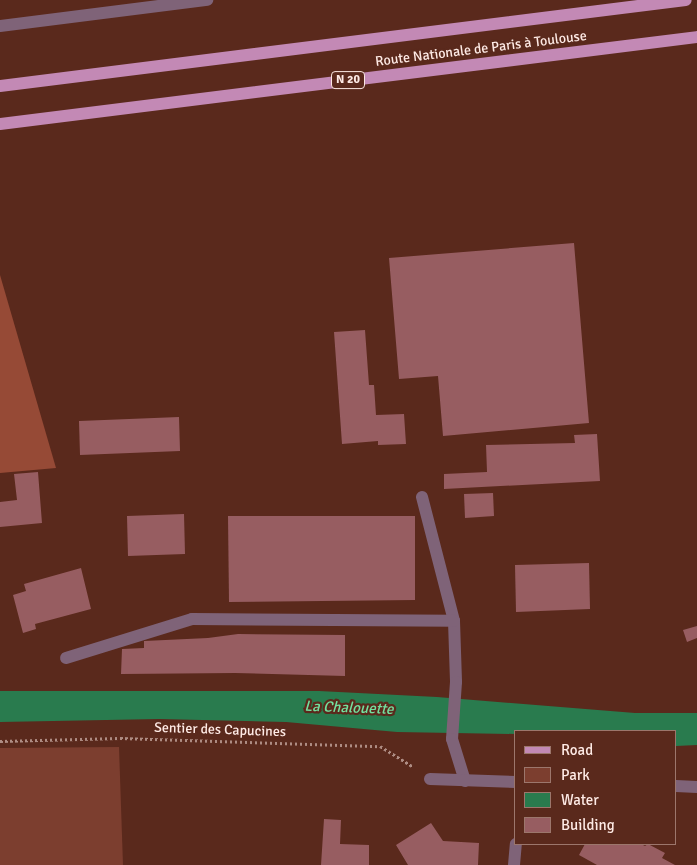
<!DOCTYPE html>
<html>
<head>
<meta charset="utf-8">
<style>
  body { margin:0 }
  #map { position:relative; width:697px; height:865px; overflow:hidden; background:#5a291c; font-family:Signika,sans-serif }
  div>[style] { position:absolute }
  .green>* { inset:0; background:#7c3e2f }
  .forest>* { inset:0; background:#964a36 }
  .water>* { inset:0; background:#297b4e }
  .building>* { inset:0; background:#975d61 }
  .path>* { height:3px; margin-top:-1.5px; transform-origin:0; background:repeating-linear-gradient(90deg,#ae8c83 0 2.5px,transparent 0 5px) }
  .lane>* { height:12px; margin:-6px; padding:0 6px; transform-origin:6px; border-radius:6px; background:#7f6378 }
  .street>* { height:12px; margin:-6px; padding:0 6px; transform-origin:6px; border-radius:6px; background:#7f6378 }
  .primary>* { height:12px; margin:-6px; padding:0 6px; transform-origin:6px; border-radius:6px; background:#c389b5 }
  span { translate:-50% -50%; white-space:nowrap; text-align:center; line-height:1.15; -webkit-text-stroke:4.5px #5a291c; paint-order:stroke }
  .shield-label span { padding:1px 4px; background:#5a291c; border:1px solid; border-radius:4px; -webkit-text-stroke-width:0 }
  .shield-label { font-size:12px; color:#feeae5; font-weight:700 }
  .street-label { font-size:14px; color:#feeae5 }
  .water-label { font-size:15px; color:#74e09f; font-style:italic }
  .legend { position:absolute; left:514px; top:730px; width:162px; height:115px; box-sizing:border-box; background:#5a291c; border:1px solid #9c766c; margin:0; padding:6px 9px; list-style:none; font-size:15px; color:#feeae5 }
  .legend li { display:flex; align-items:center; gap:10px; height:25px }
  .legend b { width:25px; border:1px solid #9c766c }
</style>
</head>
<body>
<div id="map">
  <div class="green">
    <i style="clip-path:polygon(119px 747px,123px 865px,0 865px,0 748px)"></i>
  </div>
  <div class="forest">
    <i style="clip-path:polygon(0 275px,56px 468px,0 473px)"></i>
  </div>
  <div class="water">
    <i style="clip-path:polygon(0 691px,319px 691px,437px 697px,635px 713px,697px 713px,697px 745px,676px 746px,676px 731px,516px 731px,516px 734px,397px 732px,286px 722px,159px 719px,0 722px)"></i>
  </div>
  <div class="building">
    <i style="clip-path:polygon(574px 243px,589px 423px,443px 436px,438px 376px,399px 379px,389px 258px)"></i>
    <i style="clip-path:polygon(365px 330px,369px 385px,374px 385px,376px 415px,404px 414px,406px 444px,378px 445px,378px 441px,342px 444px,334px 332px)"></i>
    <i style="clip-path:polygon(179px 417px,180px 451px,80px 455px,79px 421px)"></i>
    <i style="clip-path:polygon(597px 434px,600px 481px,444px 489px,444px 474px,487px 472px,486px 445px,575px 443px,574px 435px)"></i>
    <i style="clip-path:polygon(38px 472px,42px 523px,0 527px,0 502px,17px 500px,14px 474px)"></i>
    <i style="clip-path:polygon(493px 493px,494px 516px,465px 518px,464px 494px)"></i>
    <i style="clip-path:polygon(184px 514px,185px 554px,128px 556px,127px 516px)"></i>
    <i style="clip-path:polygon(228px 516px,415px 516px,415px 600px,229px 602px)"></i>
    <i style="clip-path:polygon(589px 563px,590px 609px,516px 612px,515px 565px)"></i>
    <i style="clip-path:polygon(81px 568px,91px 609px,35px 624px,36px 629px,23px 633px,13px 595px,26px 591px,24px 584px)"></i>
    <i style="clip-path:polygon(697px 626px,697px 638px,687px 642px,683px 630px)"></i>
    <i style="clip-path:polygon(238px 634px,345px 635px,345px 676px,235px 673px,121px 674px,122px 649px,144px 648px,144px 641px,208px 638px)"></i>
    <i style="clip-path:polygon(324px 819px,341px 820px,340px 844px,369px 845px,369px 865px,321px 865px)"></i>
    <i style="clip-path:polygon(431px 823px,443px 841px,479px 843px,478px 865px,408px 865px,396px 845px)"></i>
    <i style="clip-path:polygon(585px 844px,641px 844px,645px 846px,648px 844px,665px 853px,662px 858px,675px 865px,597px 865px,579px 855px)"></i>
  </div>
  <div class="path">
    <i style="left:0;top:741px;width:120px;rotate:-1.4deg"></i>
    <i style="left:120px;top:738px;width:260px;rotate:1.8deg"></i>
    <i style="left:380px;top:746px;width:39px;rotate:32deg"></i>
  </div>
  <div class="lane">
    <i style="left:422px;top:497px;width:128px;rotate:75.5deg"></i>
    <i style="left:454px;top:621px;width:61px;rotate:88.1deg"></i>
    <i style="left:456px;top:682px;width:57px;rotate:94deg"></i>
    <i style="left:452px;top:739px;width:44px;rotate:72.8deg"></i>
    <i style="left:66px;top:658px;width:132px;rotate:-17.2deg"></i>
    <i style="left:192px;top:619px;width:262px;rotate:0.4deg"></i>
  </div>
  <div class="street">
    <i style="left:0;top:26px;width:209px;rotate:-7.2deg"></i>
    <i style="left:430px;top:779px;width:86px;rotate:2deg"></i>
    <i style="left:676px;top:786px;width:21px;rotate:3deg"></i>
    <i style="left:514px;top:865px;width:21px;rotate:-85deg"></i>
  </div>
  <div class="primary">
    <i style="left:0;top:86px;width:691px;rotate:-7.15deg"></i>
    <i style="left:0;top:124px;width:702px;rotate:-7.11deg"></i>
  </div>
  <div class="shield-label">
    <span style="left:348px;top:80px">N 20</span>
  </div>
  <div class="street-label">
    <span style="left:481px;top:49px;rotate:-7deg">Route Nationale de Paris à Toulouse</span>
    <span style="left:220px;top:730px;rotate:2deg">Sentier des Capucines</span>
  </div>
  <div class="water-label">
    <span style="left:349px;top:708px;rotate:2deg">La Chalouette</span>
  </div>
  <ul class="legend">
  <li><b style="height:6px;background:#c389b5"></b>Road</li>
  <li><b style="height:14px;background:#7c3e2f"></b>Park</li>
  <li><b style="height:14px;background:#297b4e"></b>Water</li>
  <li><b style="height:14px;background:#975d61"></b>Building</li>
  </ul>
</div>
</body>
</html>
